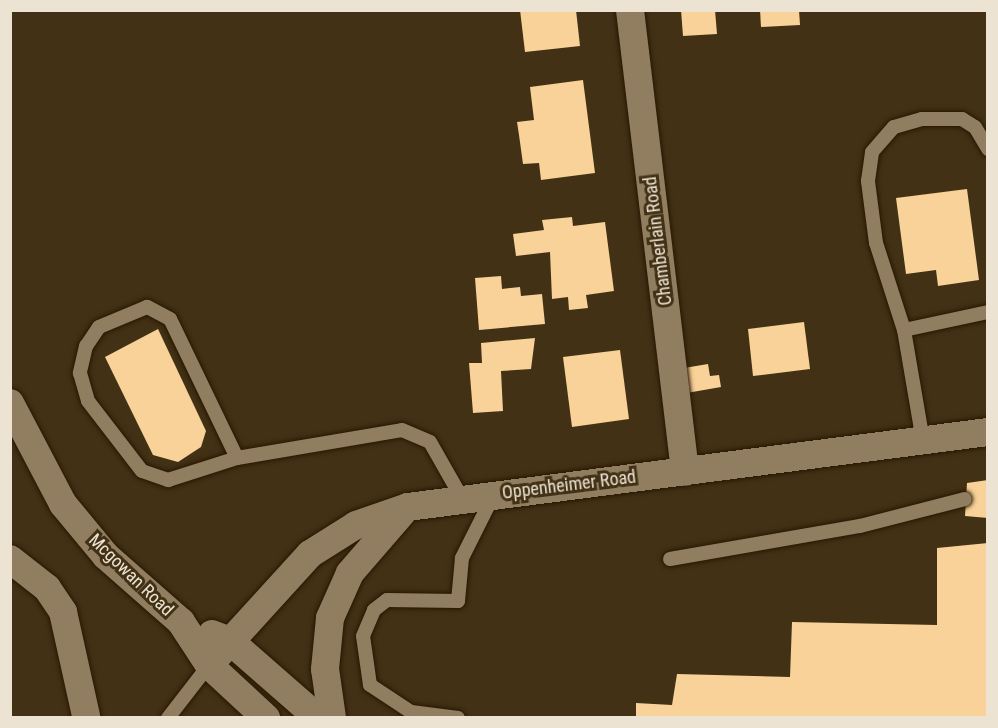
<!DOCTYPE html>
<html>
<head>
<meta charset="utf-8">
<style>
  body { margin:0 }
  #map { position:relative; width:998px; height:728px; overflow:hidden; background:#423115; font-family:"Roboto Condensed",sans-serif }
  div>[style] { position:absolute }
  .building>* { inset:0; background:#f8d298 }
  .roads { filter:drop-shadow(0 0 2px #281800) drop-shadow(0 0 2px #281800) }
  .lane>* { height:14px; margin:-7px; padding:0 7px; transform-origin:7px; border-radius:7px; background:#917e60 }
  .street>* { height:28px; margin:-14px; padding:0 14px; transform-origin:14px; border-radius:14px; background:#917e60 }
  span { translate:-50% -50%; white-space:nowrap; text-align:center; line-height:1.15; -webkit-text-stroke:6px #423115; paint-order:stroke }
  .street-label { font-size:18px; color:#ede3d3 }
  .frame { position:absolute; inset:0; border:12px solid #ede3d3; pointer-events:none }
</style>
</head>
<body>
<div id="map">
  <div class="building">
    <i style="clip-path:polygon(520px 10px,576px 10px,580px 46px,525px 52px)"></i>
    <i style="clip-path:polygon(681px 10px,715px 10px,717px 34px,683px 36px)"></i>
    <i style="clip-path:polygon(760px 10px,799px 10px,800px 25px,761px 27px)"></i>
    <i style="clip-path:polygon(583px 80px,595px 173px,541px 180px,539px 163px,523px 164px,519px 135px,517px 122px,534px 120px,530px 87px)"></i>
    <i style="clip-path:polygon(967px 189px,979px 280px,938px 286px,936px 270px,906px 274px,896px 198px)"></i>
    <i style="clip-path:polygon(572px 217px,573px 226px,605px 222px,614px 291px,586px 295px,588px 308px,569px 310px,568px 297px,552px 299px,550px 252px,516px 256px,513px 234px,544px 230px,542px 220px)"></i>
    <i style="clip-path:polygon(501px 276px,502px 289px,520px 287px,521px 296px,542px 294px,545px 324px,479px 330px,475px 278px)"></i>
    <i style="clip-path:polygon(804px 322px,810px 369px,753px 376px,748px 329px)"></i>
    <i style="clip-path:polygon(158px 329px,206px 431px,201px 447px,178px 462px,153px 455px,105px 357px)"></i>
    <i style="clip-path:polygon(535px 338px,531px 369px,501px 371px,503px 411px,473px 413px,469px 363px,482px 363px,481px 343px)"></i>
    <i style="clip-path:polygon(620px 350px,629px 419px,572px 427px,563px 357px)"></i>
    <i style="clip-path:polygon(708px 364px,710px 376px,719px 375px,721px 387px,681px 394px,678px 369px)"></i>
    <i style="clip-path:polygon(988px 480px,988px 518px,965px 516px,967px 483px)"></i>
    <i style="clip-path:polygon(988px 543px,988px 718px,636px 718px,636px 703px,672px 705px,677px 674px,790px 677px,792px 622px,937px 625px,937px 548px)"></i>
  </div>
  <div class="roads">
    <div class="lane">
      <i style="left:904px;top:330px;width:86px;rotate:-12.1deg"></i>
      <i style="left:923px;top:441px;width:113px;rotate:-99.7deg"></i>
      <i style="left:904px;top:330px;width:91px;rotate:-107.8deg"></i>
      <i style="left:876px;top:243px;width:63px;rotate:-97.4deg"></i>
      <i style="left:868px;top:181px;width:29px;rotate:-82deg"></i>
      <i style="left:872px;top:152px;width:33px;rotate:-49deg"></i>
      <i style="left:894px;top:127px;width:29px;rotate:-16deg"></i>
      <i style="left:922px;top:119px;width:40px"></i>
      <i style="left:962px;top:119px;width:15px;rotate:32deg"></i>
      <i style="left:975px;top:127px;width:26px;rotate:59deg"></i>
      <i style="left:237px;top:458px;width:154px;rotate:-115.7deg"></i>
      <i style="left:170px;top:319px;width:26px;rotate:-152deg"></i>
      <i style="left:147px;top:307px;width:52px;rotate:157.4deg"></i>
      <i style="left:99px;top:327px;width:23px;rotate:124deg"></i>
      <i style="left:86px;top:346px;width:28px;rotate:103deg"></i>
      <i style="left:80px;top:373px;width:29px;rotate:74deg"></i>
      <i style="left:88px;top:401px;width:88px;rotate:52.4deg"></i>
      <i style="left:142px;top:471px;width:28px;rotate:19deg"></i>
      <i style="left:168px;top:480px;width:72px;rotate:-17.7deg"></i>
      <i style="left:237px;top:458px;width:167px;rotate:-9.6deg"></i>
      <i style="left:402px;top:430px;width:30px;rotate:23deg"></i>
      <i style="left:430px;top:442px;width:67px;rotate:60.4deg"></i>
      <i style="left:670px;top:559px;width:193px;rotate:-9.9deg"></i>
      <i style="left:860px;top:526px;width:108px;rotate:-14.4deg"></i>
      <i style="left:168px;top:718px;width:67px;rotate:-52.3deg"></i>
      <i style="left:458px;top:718px;width:47px;rotate:-172.7deg"></i>
      <i style="left:411px;top:712px;width:49px;rotate:-146.6deg"></i>
      <i style="left:370px;top:685px;width:49px;rotate:-98.1deg"></i>
      <i style="left:363px;top:636px;width:28px;rotate:-67deg"></i>
      <i style="left:374px;top:610px;width:16px;rotate:-38deg"></i>
      <i style="left:387px;top:600px;width:71px;rotate:0.8deg"></i>
      <i style="left:458px;top:601px;width:43px;rotate:-84.7deg"></i>
      <i style="left:462px;top:558px;width:67px;rotate:-63.4deg"></i>
    </div>
    <div class="street">
      <i style="left:630px;top:10px;width:465px;rotate:83.2deg"></i>
      <i style="left:10px;top:403px;width:114px;rotate:62.3deg"></i>
      <i style="left:63px;top:504px;width:67px;rotate:50.4deg"></i>
      <i style="left:106px;top:556px;width:100px;rotate:41.3deg"></i>
      <i style="left:181px;top:622px;width:51px;rotate:56.9deg"></i>
      <i style="left:209px;top:665px;width:78px;rotate:42.9deg"></i>
      <i style="left:10px;top:559px;width:47px;rotate:38.1deg"></i>
      <i style="left:47px;top:588px;width:29px;rotate:56deg"></i>
      <i style="left:63px;top:612px;width:107px;rotate:77.5deg"></i>
      <i style="left:212px;top:634px;width:19px;rotate:21deg"></i>
      <i style="left:230px;top:641px;width:117px;rotate:41.2deg"></i>
      <i style="left:209px;top:665px;width:150px;rotate:-47.7deg"></i>
      <i style="left:310px;top:554px;width:54px;rotate:-32.2deg"></i>
      <i style="left:356px;top:525px;width:55px;rotate:-19.1deg"></i>
      <i style="left:408px;top:507px;width:585px;rotate:-7.37deg"></i>
      <i style="left:332px;top:718px;width:49px;rotate:-98.1deg"></i>
      <i style="left:325px;top:669px;width:51px;rotate:-84.4deg"></i>
      <i style="left:330px;top:618px;width:49px;rotate:-66deg"></i>
      <i style="left:350px;top:573px;width:79px;rotate:-49.1deg"></i>
    </div>
  </div>
  <div class="street-label">
    <span style="left:658px;top:241px;rotate:-97deg">Chamberlain Road</span>
    <span style="left:569px;top:485px;rotate:-7deg">Oppenheimer Road</span>
    <span style="left:131px;top:575px;rotate:44deg">Mcgowan Road</span>
  </div>
  <div class="frame"></div>
</div>
</body>
</html>
